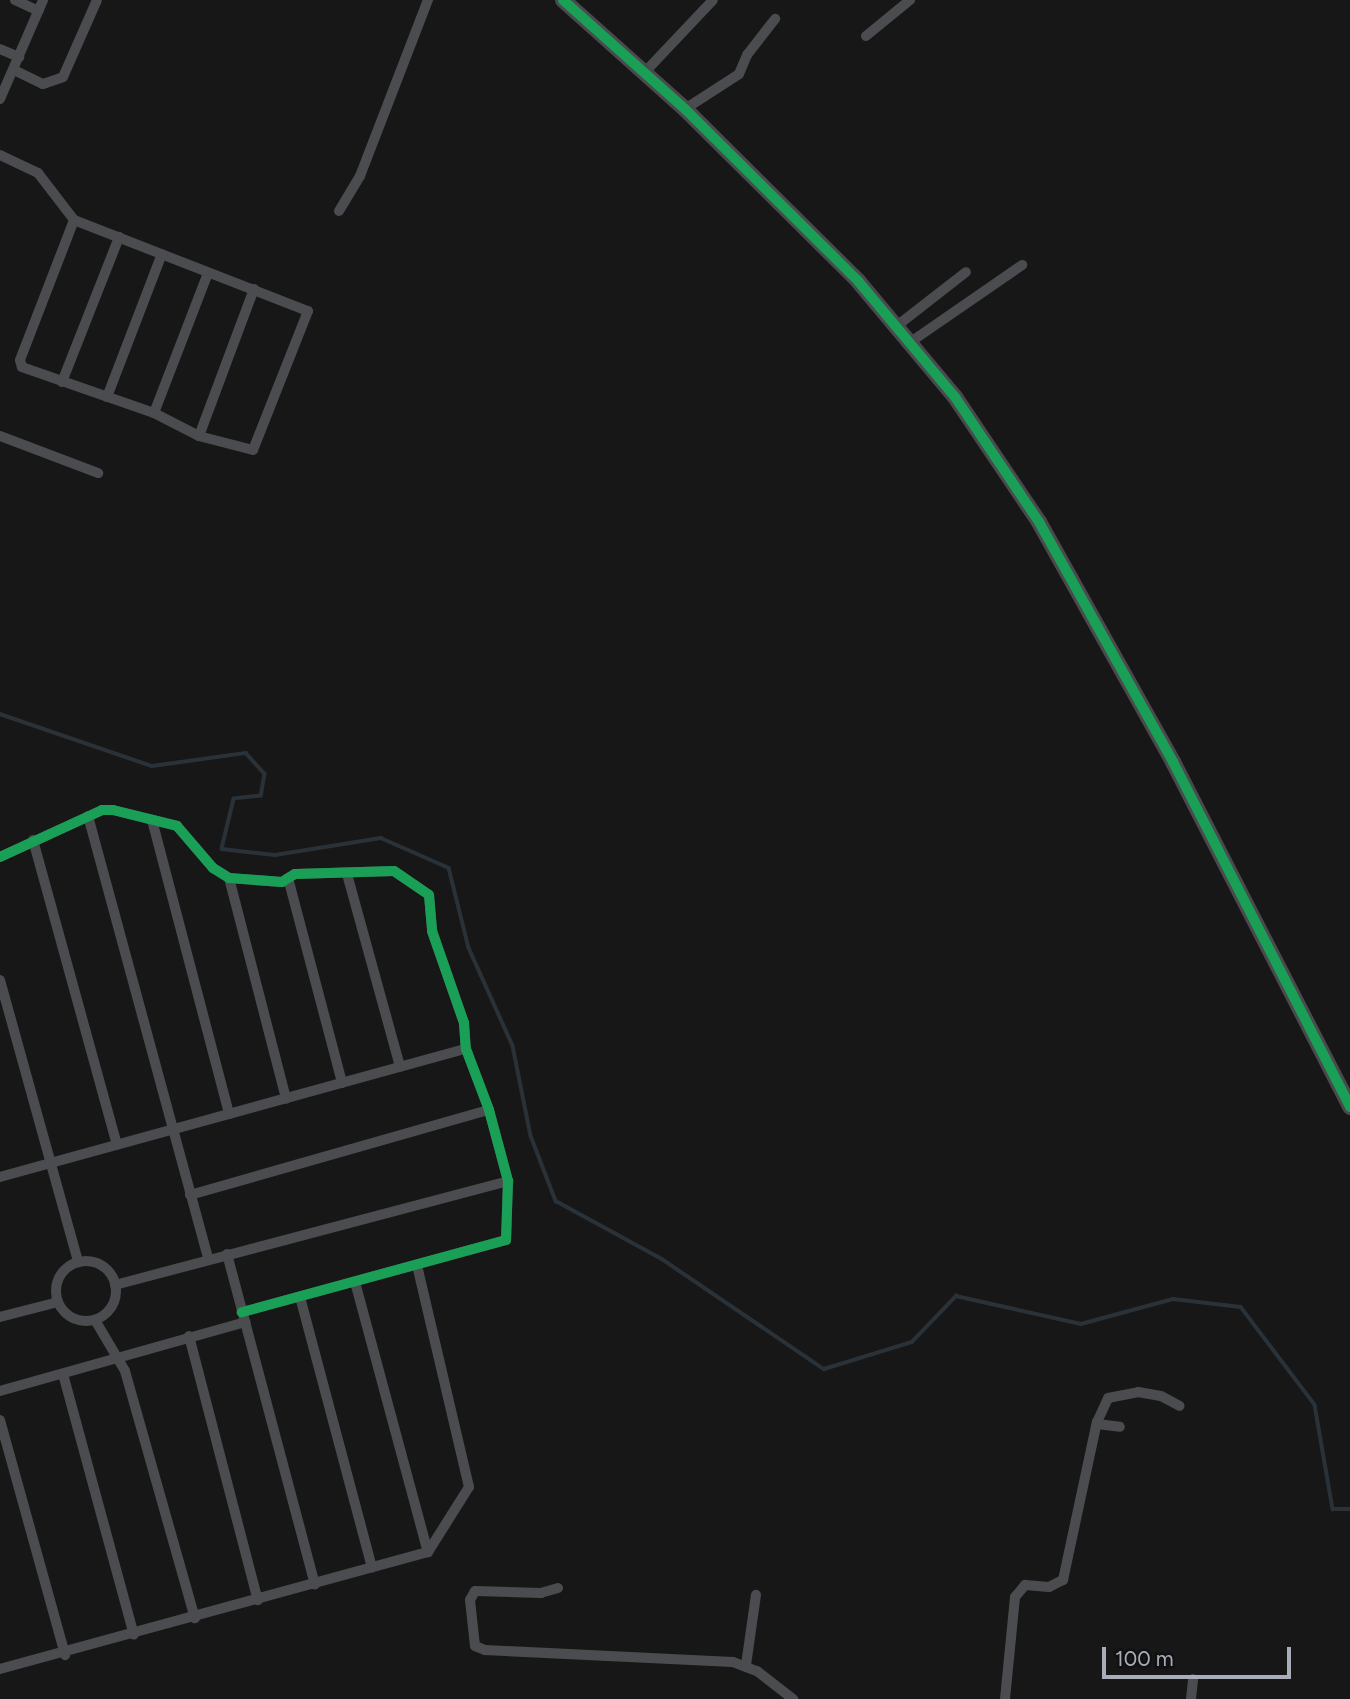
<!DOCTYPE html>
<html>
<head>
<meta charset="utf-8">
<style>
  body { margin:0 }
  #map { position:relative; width:1350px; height:1699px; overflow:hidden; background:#171717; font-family:Figtree,sans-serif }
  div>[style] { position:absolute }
  .stream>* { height:3.5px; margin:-1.75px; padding:0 1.75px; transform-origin:1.75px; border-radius:1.75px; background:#2a3239 }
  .street>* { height:10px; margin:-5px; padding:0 5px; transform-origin:5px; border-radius:5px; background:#4b4c50 }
  .street>.ring { margin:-5px; padding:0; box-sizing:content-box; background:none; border:10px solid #4b4c50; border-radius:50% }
  .secondary>* { height:16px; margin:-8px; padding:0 8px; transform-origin:8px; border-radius:8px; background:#4a4a4e }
  .cycleway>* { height:10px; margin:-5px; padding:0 5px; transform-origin:5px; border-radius:5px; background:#1a9f57 }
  span { translate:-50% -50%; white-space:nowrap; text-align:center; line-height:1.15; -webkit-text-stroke:5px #111113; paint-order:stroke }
  .scale { position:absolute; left:1102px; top:1647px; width:189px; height:32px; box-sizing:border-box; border:4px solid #a8adb8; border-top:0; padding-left:9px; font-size:21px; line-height:24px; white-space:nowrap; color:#a8adb8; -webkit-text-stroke:5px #111113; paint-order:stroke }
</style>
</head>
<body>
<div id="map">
  <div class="stream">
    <i style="left:0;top:714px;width:161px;rotate:18.9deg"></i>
    <i style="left:152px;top:766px;width:95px;rotate:-7.9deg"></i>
    <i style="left:246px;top:753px;width:28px;rotate:48deg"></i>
    <i style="left:265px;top:774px;width:22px;rotate:100deg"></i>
    <i style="left:261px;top:796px;width:27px;rotate:174deg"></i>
    <i style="left:234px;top:799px;width:51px;rotate:103.5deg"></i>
    <i style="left:222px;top:849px;width:53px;rotate:6.5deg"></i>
    <i style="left:275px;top:855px;width:107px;rotate:-9.1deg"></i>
    <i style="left:381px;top:838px;width:74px;rotate:23.8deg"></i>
    <i style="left:449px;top:868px;width:82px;rotate:76deg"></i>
    <i style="left:469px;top:948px;width:107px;rotate:65.8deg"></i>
    <i style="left:513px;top:1046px;width:92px;rotate:78.7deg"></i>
    <i style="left:531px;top:1136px;width:70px;rotate:69deg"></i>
    <i style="left:556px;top:1201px;width:121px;rotate:28.7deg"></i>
    <i style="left:662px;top:1259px;width:196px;rotate:34.2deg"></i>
    <i style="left:824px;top:1369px;width:92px;rotate:-17.1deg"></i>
    <i style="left:912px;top:1342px;width:64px;rotate:-46.3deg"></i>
    <i style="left:956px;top:1296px;width:128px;rotate:12.6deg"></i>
    <i style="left:1081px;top:1324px;width:95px;rotate:-15.2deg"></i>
    <i style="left:1173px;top:1299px;width:68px;rotate:6.7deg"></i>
    <i style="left:1241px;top:1307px;width:123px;rotate:52.9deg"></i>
    <i style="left:1315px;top:1405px;width:106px;rotate:80.2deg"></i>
    <i style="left:1333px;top:1509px;width:17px"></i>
  </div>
  <div class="street">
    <i style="left:15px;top:0;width:26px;rotate:25deg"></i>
    <i style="left:866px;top:36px;width:57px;rotate:-39.3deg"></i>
    <i style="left:0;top:49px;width:21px;rotate:23deg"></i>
    <i style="left:14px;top:70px;width:32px;rotate:26deg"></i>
    <i style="left:43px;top:84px;width:21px;rotate:-19deg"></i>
    <i style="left:63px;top:77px;width:84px;rotate:-66.2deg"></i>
    <i style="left:644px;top:73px;width:100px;rotate:-46.6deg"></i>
    <i style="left:0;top:99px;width:108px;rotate:-66.5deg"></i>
    <i style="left:685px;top:109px;width:64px;rotate:-32.9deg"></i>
    <i style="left:739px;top:74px;width:21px;rotate:-67deg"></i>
    <i style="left:747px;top:55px;width:46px;rotate:-52.1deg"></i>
    <i style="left:0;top:155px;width:42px;rotate:25.3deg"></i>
    <i style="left:38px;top:173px;width:59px;rotate:52.5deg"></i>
    <i style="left:74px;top:220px;width:251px;rotate:21.3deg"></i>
    <i style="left:308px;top:311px;width:149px;rotate:111.6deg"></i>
    <i style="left:253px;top:450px;width:56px;rotate:-165.5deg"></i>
    <i style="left:199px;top:436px;width:51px;rotate:-152.9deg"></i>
    <i style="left:154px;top:413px;width:140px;rotate:-160.8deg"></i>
    <i style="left:22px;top:367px;width:7px;rotate:-106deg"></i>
    <i style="left:20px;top:360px;width:150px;rotate:-68.9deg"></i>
    <i style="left:339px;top:211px;width:41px;rotate:-59deg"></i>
    <i style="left:360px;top:176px;width:189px;rotate:-68.9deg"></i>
    <i style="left:898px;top:325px;width:86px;rotate:-37.9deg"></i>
    <i style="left:912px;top:341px;width:134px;rotate:-34.6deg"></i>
    <i style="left:62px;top:382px;width:156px;rotate:-68.5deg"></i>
    <i style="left:107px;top:397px;width:153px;rotate:-69deg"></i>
    <i style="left:154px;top:413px;width:150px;rotate:-68.9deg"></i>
    <i style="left:0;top:436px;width:105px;rotate:20.7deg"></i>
    <i style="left:199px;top:436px;width:157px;rotate:-69.5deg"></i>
    <i style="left:88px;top:816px;width:459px;rotate:74.8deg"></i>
    <i style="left:152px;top:820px;width:304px;rotate:75.3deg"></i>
    <i style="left:33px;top:840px;width:316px;rotate:74.6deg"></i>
    <i style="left:0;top:857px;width:112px;rotate:-24.7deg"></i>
    <i style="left:102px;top:810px;width:11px"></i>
    <i style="left:113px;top:810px;width:66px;rotate:14deg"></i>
    <i style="left:177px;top:826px;width:55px;rotate:49.4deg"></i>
    <i style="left:213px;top:868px;width:19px;rotate:32deg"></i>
    <i style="left:229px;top:878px;width:53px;rotate:4.3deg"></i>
    <i style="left:282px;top:882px;width:15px;rotate:-32deg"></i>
    <i style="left:295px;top:874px;width:99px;rotate:-1.7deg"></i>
    <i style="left:394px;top:871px;width:42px;rotate:34.4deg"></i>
    <i style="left:429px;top:895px;width:36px;rotate:85deg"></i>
    <i style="left:432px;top:931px;width:97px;rotate:70.8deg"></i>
    <i style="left:464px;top:1023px;width:26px;rotate:86deg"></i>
    <i style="left:466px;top:1049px;width:65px;rotate:69.3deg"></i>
    <i style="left:489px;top:1110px;width:73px;rotate:75deg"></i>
    <i style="left:508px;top:1181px;width:59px;rotate:91.9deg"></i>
    <i style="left:506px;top:1240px;width:274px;rotate:164.7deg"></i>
    <i style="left:347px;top:874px;width:200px;rotate:74.6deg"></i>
    <i style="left:229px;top:878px;width:228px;rotate:75.5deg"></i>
    <i style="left:288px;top:878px;width:212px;rotate:75.2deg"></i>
    <i style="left:0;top:980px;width:293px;rotate:74.5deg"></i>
    <i style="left:0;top:1177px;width:483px;rotate:-15.4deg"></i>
    <i style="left:190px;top:1195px;width:311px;rotate:-15.9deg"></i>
    <i style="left:227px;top:1254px;width:342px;rotate:75.1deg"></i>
    <i class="ring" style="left:56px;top:1261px;width:50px;height:50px"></i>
    <i style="left:355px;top:1282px;width:280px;rotate:74.9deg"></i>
    <i style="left:115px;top:1285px;width:407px;rotate:-14.8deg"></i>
    <i style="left:300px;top:1297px;width:280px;rotate:75.1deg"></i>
    <i style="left:0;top:1317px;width:60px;rotate:-14.5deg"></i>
    <i style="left:95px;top:1320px;width:59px;rotate:59.5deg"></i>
    <i style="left:125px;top:1371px;width:257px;rotate:74.2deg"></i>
    <i style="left:189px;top:1336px;width:273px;rotate:75.4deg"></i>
    <i style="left:63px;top:1374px;width:270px;rotate:74.8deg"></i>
    <i style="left:0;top:1391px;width:255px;rotate:-15.7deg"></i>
    <i style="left:0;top:1420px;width:244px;rotate:74.5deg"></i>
    <i style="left:1097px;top:1424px;width:23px;rotate:7deg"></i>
    <i style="left:558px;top:1588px;width:18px;rotate:164deg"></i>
    <i style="left:541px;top:1593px;width:66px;rotate:-178.3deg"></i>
    <i style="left:475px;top:1591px;width:10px;rotate:119deg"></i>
    <i style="left:470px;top:1600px;width:46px;rotate:83.8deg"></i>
    <i style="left:475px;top:1646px;width:11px;rotate:22deg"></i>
    <i style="left:485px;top:1650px;width:248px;rotate:2.8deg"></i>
    <i style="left:733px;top:1662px;width:26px;rotate:21deg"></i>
    <i style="left:757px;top:1671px;width:46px;rotate:37.9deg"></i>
    <i style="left:746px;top:1665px;width:71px;rotate:-81.9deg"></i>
    <i style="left:0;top:1669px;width:444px;rotate:-15.3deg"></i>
    <i style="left:428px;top:1552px;width:77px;rotate:-57.8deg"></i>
    <i style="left:469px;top:1487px;width:228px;rotate:-103.2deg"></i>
    <i style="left:1005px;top:1699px;width:102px;rotate:-84.4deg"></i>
    <i style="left:1015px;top:1597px;width:16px;rotate:-50deg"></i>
    <i style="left:1025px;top:1585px;width:24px;rotate:5deg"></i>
    <i style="left:1049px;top:1587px;width:16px;rotate:-27deg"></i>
    <i style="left:1063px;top:1580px;width:162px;rotate:-77.9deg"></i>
    <i style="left:1097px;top:1422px;width:26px;rotate:-65deg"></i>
    <i style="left:1108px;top:1398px;width:31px;rotate:-11deg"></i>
    <i style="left:1138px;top:1392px;width:23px;rotate:10deg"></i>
    <i style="left:1161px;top:1396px;width:21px;rotate:28deg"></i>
    <i style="left:1191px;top:1699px;width:20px;rotate:-84deg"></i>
  </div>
  <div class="secondary">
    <i style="left:563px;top:0;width:164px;rotate:41.8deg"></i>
    <i style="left:685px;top:109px;width:244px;rotate:44.8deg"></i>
    <i style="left:858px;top:281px;width:151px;rotate:50.1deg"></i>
    <i style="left:955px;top:397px;width:151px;rotate:56.1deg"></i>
    <i style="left:1039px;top:522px;width:275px;rotate:60.8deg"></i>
    <i style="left:1173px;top:762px;width:388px;rotate:62.8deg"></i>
  </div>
  <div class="cycleway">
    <i style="left:563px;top:0;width:164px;rotate:41.8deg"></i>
    <i style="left:685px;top:109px;width:244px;rotate:44.8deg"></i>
    <i style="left:858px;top:281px;width:151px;rotate:50.1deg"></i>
    <i style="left:955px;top:397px;width:151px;rotate:56.1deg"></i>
    <i style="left:1039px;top:522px;width:275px;rotate:60.8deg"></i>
    <i style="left:1173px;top:762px;width:388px;rotate:62.8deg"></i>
    <i style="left:0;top:857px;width:112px;rotate:-24.7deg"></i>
    <i style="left:102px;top:810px;width:11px"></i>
    <i style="left:113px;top:810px;width:66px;rotate:14deg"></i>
    <i style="left:177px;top:826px;width:55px;rotate:49.4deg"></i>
    <i style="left:213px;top:868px;width:19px;rotate:32deg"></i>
    <i style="left:229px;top:878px;width:53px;rotate:4.3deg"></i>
    <i style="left:282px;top:882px;width:15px;rotate:-32deg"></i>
    <i style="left:295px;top:874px;width:99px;rotate:-1.7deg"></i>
    <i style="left:394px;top:871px;width:42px;rotate:34.4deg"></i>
    <i style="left:429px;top:895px;width:36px;rotate:85deg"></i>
    <i style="left:432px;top:931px;width:97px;rotate:70.8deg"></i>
    <i style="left:464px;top:1023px;width:26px;rotate:86deg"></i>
    <i style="left:466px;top:1049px;width:65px;rotate:69.3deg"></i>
    <i style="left:489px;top:1110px;width:73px;rotate:75deg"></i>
    <i style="left:508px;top:1181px;width:59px;rotate:91.9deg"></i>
    <i style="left:506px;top:1240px;width:274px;rotate:164.7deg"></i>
  </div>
  <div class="scale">100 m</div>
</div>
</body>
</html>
